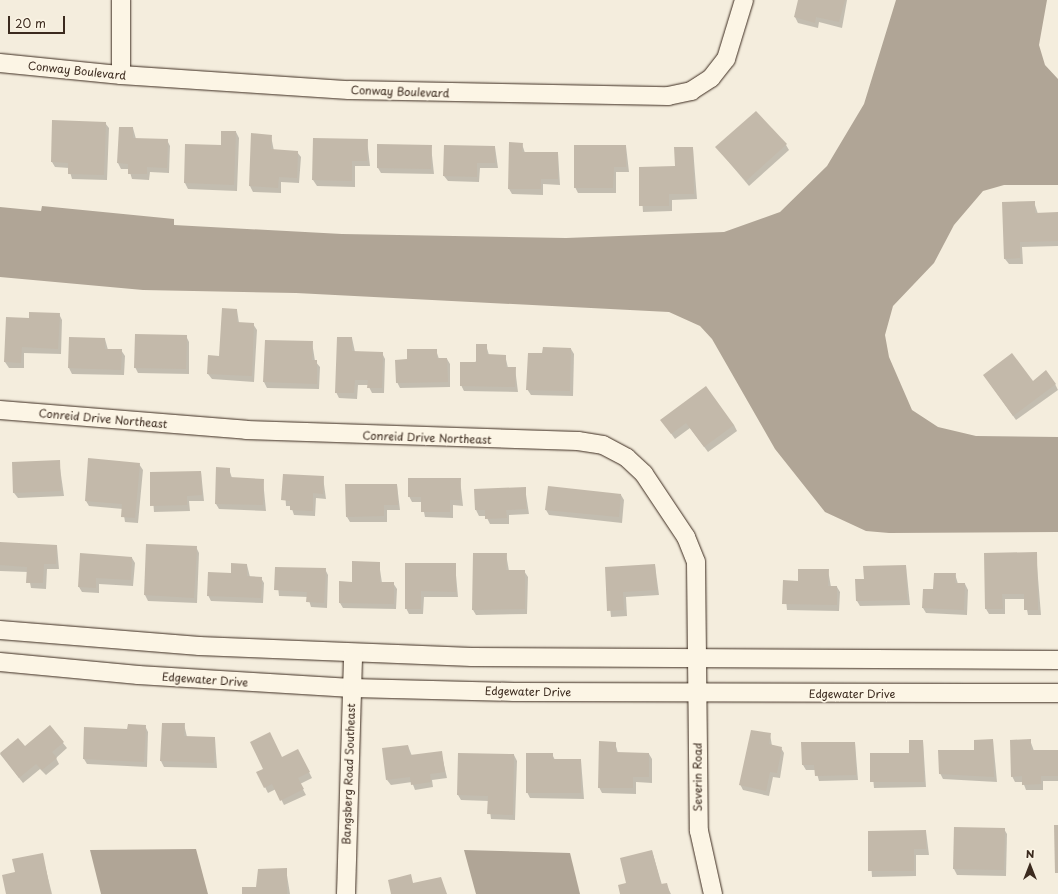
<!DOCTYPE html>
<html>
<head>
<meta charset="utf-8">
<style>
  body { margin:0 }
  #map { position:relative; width:1058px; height:894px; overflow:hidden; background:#f4eddd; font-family:"Playpen Sans",sans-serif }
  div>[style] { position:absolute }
  .water>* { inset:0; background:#b0a596 }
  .shadow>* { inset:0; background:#0003 }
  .building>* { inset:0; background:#c3b9aa }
  .roads { filter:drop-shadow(0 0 1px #3b2a1e) drop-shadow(0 0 1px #3b2a1e) }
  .minor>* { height:18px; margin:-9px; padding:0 9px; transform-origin:9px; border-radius:9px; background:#fcf5e5 }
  span { translate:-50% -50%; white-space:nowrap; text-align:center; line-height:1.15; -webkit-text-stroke:3.5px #fcf5e5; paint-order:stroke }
  .street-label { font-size:11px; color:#3b2a1e }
  .north { position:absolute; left:1010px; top:846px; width:40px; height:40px; -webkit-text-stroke:3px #fcf5e5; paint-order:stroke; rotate:0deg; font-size:11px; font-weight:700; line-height:16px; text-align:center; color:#3b2a1e }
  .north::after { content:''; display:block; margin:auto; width:14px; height:18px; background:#3b2a1e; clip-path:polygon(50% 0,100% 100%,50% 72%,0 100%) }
  .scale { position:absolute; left:8px; top:16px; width:57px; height:18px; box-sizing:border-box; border:2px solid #3b2a1e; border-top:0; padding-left:5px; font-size:12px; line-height:14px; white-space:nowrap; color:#3b2a1e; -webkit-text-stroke:3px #fcf5e5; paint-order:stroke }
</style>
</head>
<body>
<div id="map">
  <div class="water">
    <i style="clip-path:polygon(896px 0,1047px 0,1039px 45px,1045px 65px,1058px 79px,1058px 185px,1004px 185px,983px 191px,954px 225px,934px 263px,893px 306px,885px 335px,889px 357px,912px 410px,938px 427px,976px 436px,1058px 437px,1058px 532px,889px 533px,866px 531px,825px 512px,775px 449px,712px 339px,700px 326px,669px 312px,296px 293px,143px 290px,0 277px,0 207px,41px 211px,42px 206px,174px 219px,174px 225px,342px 234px,566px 238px,724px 232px,780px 212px,827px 166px,864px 104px)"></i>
    <i style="clip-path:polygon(196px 849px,208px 894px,101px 894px,90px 850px)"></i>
    <i style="clip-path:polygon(464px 850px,570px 853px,580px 894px,476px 894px)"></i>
  </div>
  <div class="shadow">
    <i style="clip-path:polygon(799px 0,847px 0,842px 28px,819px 22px,818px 28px,798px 23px,795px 17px)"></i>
    <i style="clip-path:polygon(105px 123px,109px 128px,107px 180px,72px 179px,69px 168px,55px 167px,52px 162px)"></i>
    <i style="clip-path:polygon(120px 128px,133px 128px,136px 139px,167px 140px,170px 146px,169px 173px,150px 172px,149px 180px,132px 179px,129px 169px,121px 169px,118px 163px)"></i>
    <i style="clip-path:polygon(236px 132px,239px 138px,237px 191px,188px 189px,185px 183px,186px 145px,222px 146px)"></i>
    <i style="clip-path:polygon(252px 134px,271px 136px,274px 151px,297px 152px,301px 157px,299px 183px,281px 182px,281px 193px,253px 192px,250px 186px)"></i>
    <i style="clip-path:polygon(314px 139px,367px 140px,370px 166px,355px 166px,355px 187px,317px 186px,313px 180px)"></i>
    <i style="clip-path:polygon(522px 144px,525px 153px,558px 153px,560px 185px,543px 184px,543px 195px,512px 194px,509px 189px)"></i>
    <i style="clip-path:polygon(786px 145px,789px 150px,749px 186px,717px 148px)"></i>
    <i style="clip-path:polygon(431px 146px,434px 174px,381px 173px,378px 168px)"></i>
    <i style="clip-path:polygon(626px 146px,629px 172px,616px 172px,616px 193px,578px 193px,575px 187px)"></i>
    <i style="clip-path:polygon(495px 147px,498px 168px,480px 168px,479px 182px,448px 181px,444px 176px)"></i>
    <i style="clip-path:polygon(693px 148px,697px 199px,672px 200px,672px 211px,643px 212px,640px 168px,676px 167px)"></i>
    <i style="clip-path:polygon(1034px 202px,1038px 214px,1058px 213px,1058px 246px,1022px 247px,1023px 264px,1009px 264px,1005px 259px)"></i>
    <i style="clip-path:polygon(237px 310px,239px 323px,253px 324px,257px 330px,254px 382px,212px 379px,208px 374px,220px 357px)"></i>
    <i style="clip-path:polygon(59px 314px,62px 320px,61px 354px,24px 353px,24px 368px,9px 368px,5px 362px,30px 319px)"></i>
    <i style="clip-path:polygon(186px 336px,189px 342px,189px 374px,138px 373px,135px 367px)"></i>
    <i style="clip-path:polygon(352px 338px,355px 352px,382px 353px,385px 359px,384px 393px,372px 393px,368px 385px,358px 385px,357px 399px,339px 398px,336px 392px)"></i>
    <i style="clip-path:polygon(105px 339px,108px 350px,121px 350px,125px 356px,124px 375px,72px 374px,69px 368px)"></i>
    <i style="clip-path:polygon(266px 341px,312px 342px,315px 361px,320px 367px,319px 389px,267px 388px,264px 382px)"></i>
    <i style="clip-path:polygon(486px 345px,489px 355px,505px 355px,508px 368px,515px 368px,518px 392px,464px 391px,461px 385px)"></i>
    <i style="clip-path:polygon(571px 349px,574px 354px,573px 396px,531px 395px,527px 389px,543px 354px)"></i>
    <i style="clip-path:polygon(436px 350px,439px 359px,447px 359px,450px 364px,450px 387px,400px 388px,397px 382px,408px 360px)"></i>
    <i style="clip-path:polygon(984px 375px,1055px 384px,1058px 390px,1016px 420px)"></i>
    <i style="clip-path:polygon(662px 421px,734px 425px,737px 431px,708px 452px,690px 428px,675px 439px)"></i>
    <i style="clip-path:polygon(59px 461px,64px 496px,18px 498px,14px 493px)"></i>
    <i style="clip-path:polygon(139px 464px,143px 470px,138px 523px,125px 522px,123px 509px,89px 506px,86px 501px)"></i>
    <i style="clip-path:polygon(229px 469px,232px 478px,263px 480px,266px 511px,219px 509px,216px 504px)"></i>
    <i style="clip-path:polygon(201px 472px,204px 501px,189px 501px,190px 511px,154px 512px,151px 473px)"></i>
    <i style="clip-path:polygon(284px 475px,323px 477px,326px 499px,316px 498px,315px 516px,294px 515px,291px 506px,286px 506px)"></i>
    <i style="clip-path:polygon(460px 479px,463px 506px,453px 505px,453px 518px,425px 517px,422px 502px,412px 502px,409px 496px)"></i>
    <i style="clip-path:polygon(397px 485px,400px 510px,387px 510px,387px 522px,350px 522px,347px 517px)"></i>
    <i style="clip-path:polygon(525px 488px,529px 514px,509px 515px,509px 524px,490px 524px,486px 516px,479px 516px,476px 510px,475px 490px)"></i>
    <i style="clip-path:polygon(621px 495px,624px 500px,622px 523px,549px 515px,546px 510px)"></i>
    <i style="clip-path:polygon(0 543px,57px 546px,59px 569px,47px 569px,46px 589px,31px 588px,28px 572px,0 571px)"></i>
    <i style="clip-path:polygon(147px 545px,196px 547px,199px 553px,197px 603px,148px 601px,145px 595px)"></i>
    <i style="clip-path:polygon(1036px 553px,1041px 615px,1028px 615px,1025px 599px,1005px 599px,1005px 614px,989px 614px,986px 609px)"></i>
    <i style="clip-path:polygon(506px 554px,509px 571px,524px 571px,528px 577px,527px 614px,476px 615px,473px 610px)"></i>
    <i style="clip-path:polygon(132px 558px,135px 563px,133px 586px,99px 584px,99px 593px,82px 592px,79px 587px)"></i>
    <i style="clip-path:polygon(379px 563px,382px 583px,393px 583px,397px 589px,396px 609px,343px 608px,340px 603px,353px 583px)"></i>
    <i style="clip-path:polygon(406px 564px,455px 564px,458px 597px,424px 597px,423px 614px,409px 614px,406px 608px)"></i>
    <i style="clip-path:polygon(247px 565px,250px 577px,261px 578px,264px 583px,263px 603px,211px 601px,208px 595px)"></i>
    <i style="clip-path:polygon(655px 565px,659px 595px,626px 597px,627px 616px,611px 617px,606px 568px)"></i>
    <i style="clip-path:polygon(906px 566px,910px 605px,860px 606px,857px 601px,865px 580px)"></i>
    <i style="clip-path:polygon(276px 568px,325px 569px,328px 575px,327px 608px,311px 607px,308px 597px,279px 596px)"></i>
    <i style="clip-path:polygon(828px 570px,831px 587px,837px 587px,840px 592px,839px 611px,787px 610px,784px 581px,799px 582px)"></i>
    <i style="clip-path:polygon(955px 574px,958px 584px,965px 584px,968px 590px,967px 615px,926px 613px,923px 608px,934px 590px)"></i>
    <i style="clip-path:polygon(163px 724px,184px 724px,187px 737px,215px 738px,217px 768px,164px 767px,161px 761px)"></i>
    <i style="clip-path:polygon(145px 726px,148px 732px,147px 767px,87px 764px,84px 759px,128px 730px)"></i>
    <i style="clip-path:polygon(50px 727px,67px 748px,56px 758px,59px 764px,46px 775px,40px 769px,23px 783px,0 754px,18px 739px,25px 747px)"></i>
    <i style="clip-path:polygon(770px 734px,772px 746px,781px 748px,784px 753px,780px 778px,773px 777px,769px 796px,743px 790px,740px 784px)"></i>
    <i style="clip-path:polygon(993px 740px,997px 782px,943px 779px,940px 773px)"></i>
    <i style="clip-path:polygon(1030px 740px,1034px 751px,1058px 751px,1058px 781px,1043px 781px,1043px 790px,1026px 790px,1023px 782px,1015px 782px,1012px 776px)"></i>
    <i style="clip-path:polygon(923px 741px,926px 787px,874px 788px,871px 754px,910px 754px)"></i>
    <i style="clip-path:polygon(615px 743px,618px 753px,649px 754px,652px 759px,652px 783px,636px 782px,636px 794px,602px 793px,599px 787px)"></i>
    <i style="clip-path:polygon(855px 743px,858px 780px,819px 781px,816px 770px,806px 770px,803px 765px)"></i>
    <i style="clip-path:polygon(408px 746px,412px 756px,441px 752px,447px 778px,432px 780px,433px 787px,415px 790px,412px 782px,391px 785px,387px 780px)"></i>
    <i style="clip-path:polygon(552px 754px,555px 760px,581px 760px,584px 799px,530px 798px,527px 792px)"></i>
    <i style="clip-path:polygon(514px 755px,517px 761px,515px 820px,491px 819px,489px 801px,461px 800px,458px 795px)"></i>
    <i style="clip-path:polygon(301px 756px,312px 778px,300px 784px,306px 795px,284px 805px,276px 789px,268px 793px,265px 787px,282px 758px)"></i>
    <i style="clip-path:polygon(955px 828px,1004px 829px,1007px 834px,1006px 876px,957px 875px,954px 869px)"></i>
    <i style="clip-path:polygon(926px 831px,929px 855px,916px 855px,916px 876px,872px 877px,869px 832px)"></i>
    <i style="clip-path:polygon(652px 851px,662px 885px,666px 884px,671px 894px,621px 894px)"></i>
    <i style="clip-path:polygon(42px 854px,52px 894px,7px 894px,16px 873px)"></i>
    <i style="clip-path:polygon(286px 869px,290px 894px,243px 894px,257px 888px)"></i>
  </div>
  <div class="building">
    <i style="clip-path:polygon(798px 0,845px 0,839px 22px,816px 17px,815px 23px,794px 17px)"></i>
    <i style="clip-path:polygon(756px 111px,787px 144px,746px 181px,715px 147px)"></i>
    <i style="clip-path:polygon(52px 120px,106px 122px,104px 175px,68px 174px,68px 163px,51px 162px)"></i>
    <i style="clip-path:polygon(119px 127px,133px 127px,133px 138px,168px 139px,167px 168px,147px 167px,147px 174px,128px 174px,128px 164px,117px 163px)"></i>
    <i style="clip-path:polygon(221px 131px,236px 131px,234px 185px,184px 183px,185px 144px,221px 145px)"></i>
    <i style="clip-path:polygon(251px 133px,272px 135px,271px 149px,298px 151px,297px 178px,279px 177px,278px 188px,249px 186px)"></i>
    <i style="clip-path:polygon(313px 138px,368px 139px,367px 161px,352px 161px,352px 181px,312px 180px)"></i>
    <i style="clip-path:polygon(509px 142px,523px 143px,522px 152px,558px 152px,558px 179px,541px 179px,541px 189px,508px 189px)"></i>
    <i style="clip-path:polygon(377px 144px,432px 145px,431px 169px,377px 168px)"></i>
    <i style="clip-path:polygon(444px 145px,495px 146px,495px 163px,477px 163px,477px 177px,443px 176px)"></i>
    <i style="clip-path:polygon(574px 145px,626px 145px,626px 167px,614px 167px,613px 188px,574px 188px)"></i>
    <i style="clip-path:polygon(674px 147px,693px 147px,694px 194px,669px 194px,669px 206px,639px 206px,639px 167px,675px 166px)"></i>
    <i style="clip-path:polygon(1035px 201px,1035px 213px,1058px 212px,1058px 241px,1020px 242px,1020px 258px,1004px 259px,1002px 202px)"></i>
    <i style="clip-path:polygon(222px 308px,237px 309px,237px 322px,254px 323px,252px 376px,207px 374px,208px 355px,219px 356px)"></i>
    <i style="clip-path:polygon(29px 312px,60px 313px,58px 349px,22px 347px,21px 363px,4px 362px,6px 317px,29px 318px)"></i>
    <i style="clip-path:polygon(135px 334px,187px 335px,186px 369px,134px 368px)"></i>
    <i style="clip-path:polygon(69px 337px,105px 338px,105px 349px,122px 349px,121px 370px,68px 368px)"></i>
    <i style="clip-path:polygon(337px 337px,352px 337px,352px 351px,383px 352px,382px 388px,367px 388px,368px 380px,355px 380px,354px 393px,335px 393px)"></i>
    <i style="clip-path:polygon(265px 340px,313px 341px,312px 360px,317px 360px,317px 384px,263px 382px)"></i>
    <i style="clip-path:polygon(476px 344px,487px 344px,487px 354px,506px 355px,506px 367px,516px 367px,515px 387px,460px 386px,460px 362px,476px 362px)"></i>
    <i style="clip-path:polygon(543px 347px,571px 348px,570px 391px,526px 390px,528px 353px,542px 353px)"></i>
    <i style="clip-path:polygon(407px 349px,437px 349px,437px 358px,447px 358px,448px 382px,396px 383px,395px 360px,407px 359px)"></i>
    <i style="clip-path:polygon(1012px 353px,1033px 381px,1046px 370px,1056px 384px,1013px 416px,983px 375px)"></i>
    <i style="clip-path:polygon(706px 386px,734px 425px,704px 447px,686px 423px,671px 434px,660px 420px)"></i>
    <i style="clip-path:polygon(88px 458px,140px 463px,135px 518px,121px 517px,122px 504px,85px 501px)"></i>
    <i style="clip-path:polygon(60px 460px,61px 491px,13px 493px,12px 462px)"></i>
    <i style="clip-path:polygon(216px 467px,230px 468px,230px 477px,264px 479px,263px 505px,215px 504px)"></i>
    <i style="clip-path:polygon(201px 471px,202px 495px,187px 496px,187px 505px,150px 506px,150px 472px)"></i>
    <i style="clip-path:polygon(283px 474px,324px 476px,323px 494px,313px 493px,313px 511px,290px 510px,290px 501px,281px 500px)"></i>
    <i style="clip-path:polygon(408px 478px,461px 478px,460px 500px,450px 500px,450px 512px,421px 512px,421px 497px,408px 497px)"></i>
    <i style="clip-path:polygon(345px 484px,397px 484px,398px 505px,384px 505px,384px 516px,346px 517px)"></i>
    <i style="clip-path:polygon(548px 486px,621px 494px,619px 517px,545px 510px)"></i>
    <i style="clip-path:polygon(526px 487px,526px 509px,506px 510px,507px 518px,485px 519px,485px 510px,475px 510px,474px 489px)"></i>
    <i style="clip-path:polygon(0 542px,57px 545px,56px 564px,44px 564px,43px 583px,26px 583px,27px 567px,0 565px)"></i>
    <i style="clip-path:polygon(146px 544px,197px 546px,194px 598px,144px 595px)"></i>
    <i style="clip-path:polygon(1037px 552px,1038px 610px,1024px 610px,1024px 594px,1002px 594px,1003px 609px,985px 609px,984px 553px)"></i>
    <i style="clip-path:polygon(80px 553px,132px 557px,131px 580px,96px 578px,96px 588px,78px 587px)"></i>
    <i style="clip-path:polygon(473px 553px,507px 553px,506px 570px,525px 570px,525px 609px,472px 610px)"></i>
    <i style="clip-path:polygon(352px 561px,380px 562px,380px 582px,394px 582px,394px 604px,339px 603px,339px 581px,352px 582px)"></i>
    <i style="clip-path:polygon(231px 563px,247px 564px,247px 576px,262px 577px,261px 598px,207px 596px,208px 572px,231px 573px)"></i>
    <i style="clip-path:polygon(405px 563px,456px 563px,456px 592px,421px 591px,421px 609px,405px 609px)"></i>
    <i style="clip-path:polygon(655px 564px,657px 590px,623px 592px,624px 610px,607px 611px,605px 567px)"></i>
    <i style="clip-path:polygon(906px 565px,907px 600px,856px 601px,855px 579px,864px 579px,863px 566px)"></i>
    <i style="clip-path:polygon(275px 567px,326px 568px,324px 603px,306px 602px,307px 592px,274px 590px)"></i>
    <i style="clip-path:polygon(798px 569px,829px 569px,828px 586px,837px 586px,837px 605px,782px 604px,783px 580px,798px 581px)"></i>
    <i style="clip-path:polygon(934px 573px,956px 573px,955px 583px,965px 583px,964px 610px,922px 608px,923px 589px,933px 589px)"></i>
    <i style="clip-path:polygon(162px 723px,185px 723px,184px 736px,215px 737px,214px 763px,160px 761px)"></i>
    <i style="clip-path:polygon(128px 724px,146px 725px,144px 762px,83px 759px,84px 727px,127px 729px)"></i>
    <i style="clip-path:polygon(50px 725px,64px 742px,52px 752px,57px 758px,42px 770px,36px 764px,19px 778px,0 753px,18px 738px,25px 746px)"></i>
    <i style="clip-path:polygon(751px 730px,771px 733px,769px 744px,782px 747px,777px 773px,770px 772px,766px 791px,739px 785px)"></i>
    <i style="clip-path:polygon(270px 732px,282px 757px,298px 749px,310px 772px,298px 778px,304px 789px,280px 801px,272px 784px,264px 788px,256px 772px,263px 769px,250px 742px)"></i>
    <i style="clip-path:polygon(993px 739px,994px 777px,939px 774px,938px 750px,974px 750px,974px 740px)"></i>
    <i style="clip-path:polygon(1031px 739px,1031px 750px,1058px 750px,1058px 776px,1041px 776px,1041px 784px,1022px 785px,1022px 776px,1011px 777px,1010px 740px)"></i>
    <i style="clip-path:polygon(909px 740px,923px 740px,924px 782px,870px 782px,870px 753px,909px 753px)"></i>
    <i style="clip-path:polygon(599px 741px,616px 742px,616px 752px,649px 753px,649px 777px,633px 777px,633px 788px,598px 788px)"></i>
    <i style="clip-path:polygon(801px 742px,855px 742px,856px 775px,815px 776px,814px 765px,802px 765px)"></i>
    <i style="clip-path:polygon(408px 745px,410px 755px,442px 751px,445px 772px,430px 774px,431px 782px,411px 785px,410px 777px,386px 780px,382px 748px)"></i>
    <i style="clip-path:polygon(458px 753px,514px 754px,513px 815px,487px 814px,488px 796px,457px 795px)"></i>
    <i style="clip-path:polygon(526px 753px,553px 753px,553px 759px,581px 759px,581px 793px,526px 793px)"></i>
    <i style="clip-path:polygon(1054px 825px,1058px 825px,1058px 873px,1055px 873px)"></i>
    <i style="clip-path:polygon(954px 827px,1005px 828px,1004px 870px,953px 869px)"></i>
    <i style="clip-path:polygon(926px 830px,926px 849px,914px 849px,914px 871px,868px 871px,868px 831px)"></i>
    <i style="clip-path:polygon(652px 850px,661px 884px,667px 883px,670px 894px,620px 894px,618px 885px,626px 883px,620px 858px)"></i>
    <i style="clip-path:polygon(43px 853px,51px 894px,6px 894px,2px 875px,15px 872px,12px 859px)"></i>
    <i style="clip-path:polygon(287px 868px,287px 894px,242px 894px,242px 887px,256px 887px,258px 869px)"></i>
    <i style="clip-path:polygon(411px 874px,413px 883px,441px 877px,447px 894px,391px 894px,388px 880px)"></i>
  </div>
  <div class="roads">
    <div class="minor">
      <i style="left:0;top:63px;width:122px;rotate:5.7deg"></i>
      <i style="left:121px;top:75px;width:228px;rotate:3.8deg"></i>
      <i style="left:349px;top:90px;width:319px;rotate:1.1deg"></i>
      <i style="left:668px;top:96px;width:24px;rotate:-12deg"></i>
      <i style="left:691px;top:91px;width:24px;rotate:-33deg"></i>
      <i style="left:711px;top:78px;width:24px;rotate:-52deg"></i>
      <i style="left:726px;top:59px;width:62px;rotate:-73deg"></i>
      <i style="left:121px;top:75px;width:75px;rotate:-90deg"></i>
      <i style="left:0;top:410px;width:247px;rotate:4.6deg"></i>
      <i style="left:246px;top:430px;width:332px;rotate:1.9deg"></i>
      <i style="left:578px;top:441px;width:25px;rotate:9deg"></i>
      <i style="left:603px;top:445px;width:27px;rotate:28deg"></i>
      <i style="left:627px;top:458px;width:23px;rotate:43deg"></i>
      <i style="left:644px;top:474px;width:76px;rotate:56.3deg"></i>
      <i style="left:686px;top:537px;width:27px;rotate:68deg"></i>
      <i style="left:696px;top:562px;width:269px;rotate:89.4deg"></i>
      <i style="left:699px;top:831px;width:65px;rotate:77.5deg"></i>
      <i style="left:0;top:630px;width:200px;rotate:4.6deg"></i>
      <i style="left:199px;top:646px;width:273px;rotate:2.3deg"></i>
      <i style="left:472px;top:657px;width:586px;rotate:0.29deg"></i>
      <i style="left:0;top:662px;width:139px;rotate:5.4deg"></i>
      <i style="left:138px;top:675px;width:214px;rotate:3.5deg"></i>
      <i style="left:352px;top:688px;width:162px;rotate:1.4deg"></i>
      <i style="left:514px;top:692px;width:544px;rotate:0.11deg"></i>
      <i style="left:346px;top:894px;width:240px;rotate:-88.3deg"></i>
    </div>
  </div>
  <div class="street-label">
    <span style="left:77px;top:71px;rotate:6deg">Conway Boulevard</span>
    <span style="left:400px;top:92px;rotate:2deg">Conway Boulevard</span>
    <span style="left:103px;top:419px;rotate:5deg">Conreid Drive Northeast</span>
    <span style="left:427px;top:438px;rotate:2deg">Conreid Drive Northeast</span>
    <span style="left:205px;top:680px;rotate:4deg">Edgewater Drive</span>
    <span style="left:528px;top:692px;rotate:1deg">Edgewater Drive</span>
    <span style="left:852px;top:694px">Edgewater Drive</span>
    <span style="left:349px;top:774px;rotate:-88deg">Bangsberg Road Southeast</span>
    <span style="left:698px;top:777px;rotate:-90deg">Severin Road</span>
  </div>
  <div class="north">N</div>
  <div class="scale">20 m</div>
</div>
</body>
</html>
